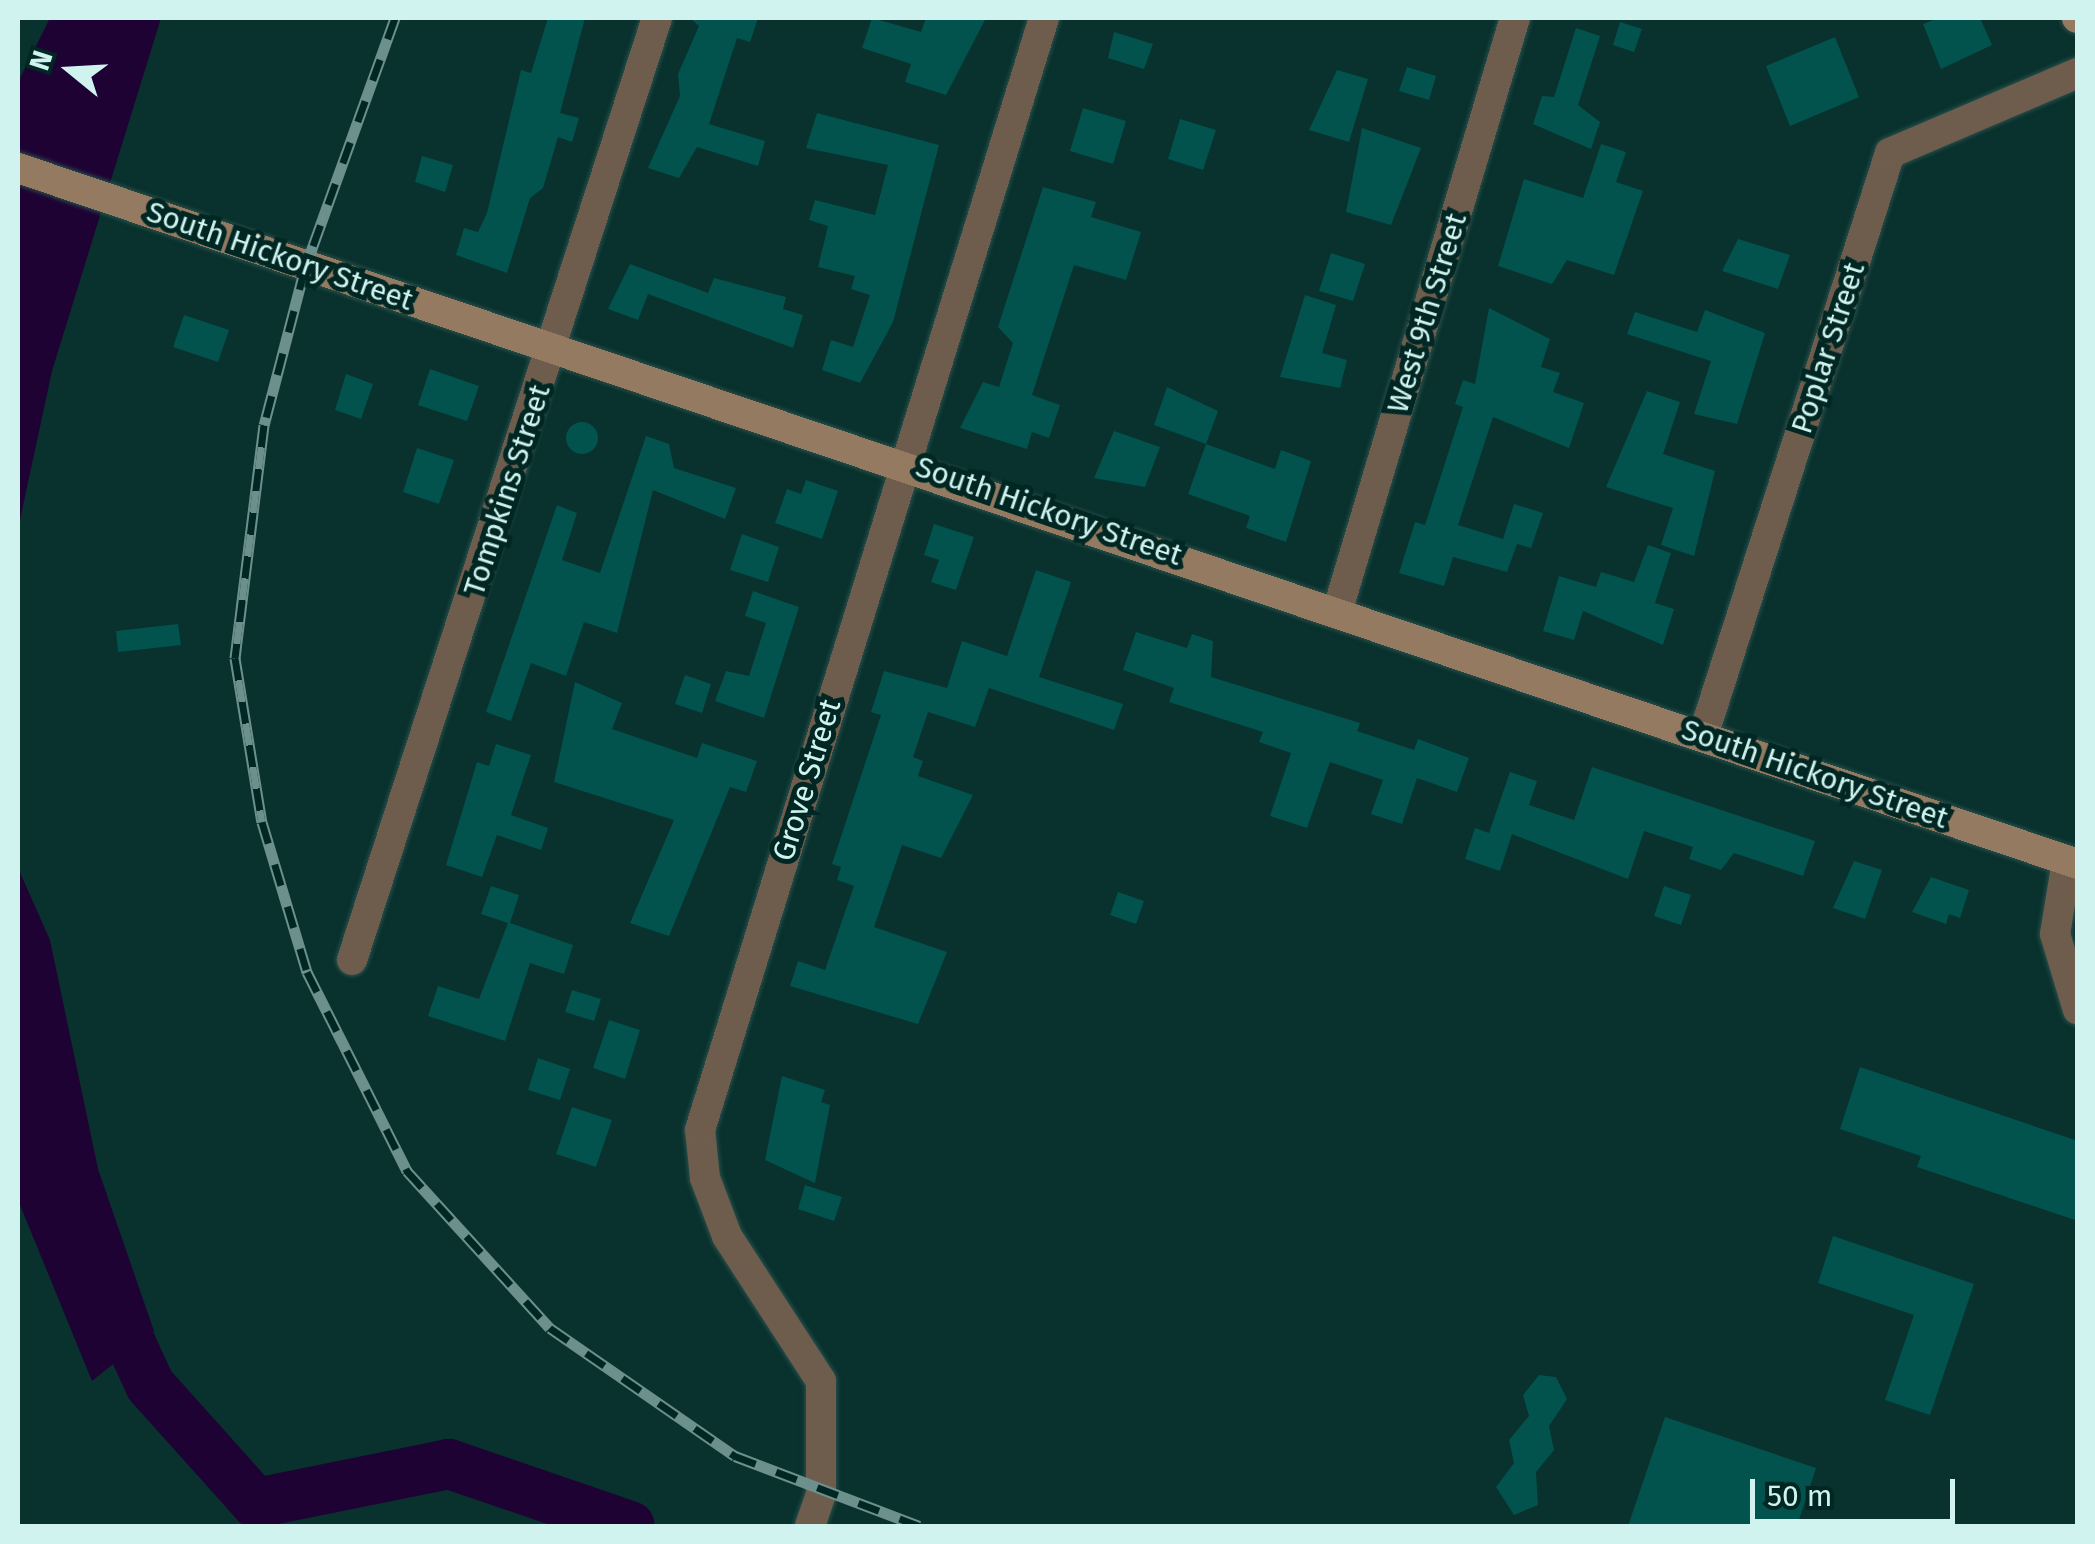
<!DOCTYPE html>
<html>
<head>
<meta charset="utf-8">
<style>
  body { margin:0 }
  #map { position:relative; width:2095px; height:1544px; overflow:hidden; background:#09312d; font-family:"Fira Sans",sans-serif }
  div>[style] { position:absolute }
  .water>* { inset:0; background:#1f0234 }
  .river>* { height:50px; margin:-25px; padding:0 25px; transform-origin:25px; border-radius:25px; background:#1f0234 }
  .building>* { inset:0; background:#02534d }
  .round { border-radius:50% }
  .roads { filter:drop-shadow(0 0 2px #29504c) drop-shadow(0 0 2px #29504c) }
  .street>* { height:30px; margin:-15px; padding:0 15px; transform-origin:15px; border-radius:15px; background:#6e5d4d }
  .secondary>* { height:30px; margin:-15px; padding:0 15px; transform-origin:15px; border-radius:15px; background:#947a60 }
  .rail>* { height:11px; margin-top:-5.5px; transform-origin:0; background:repeating-linear-gradient(90deg,#002723 0 22px,#6c918d 0 44px); box-sizing:border-box; border-block:2px solid #6c918d }
  span { translate:-50% -50%; white-space:nowrap; text-align:center; line-height:1.15; -webkit-text-stroke:10px #002723; paint-order:stroke }
  .street-label { font-size:30px; color:#d1f3ef }
  .frame { position:absolute; inset:0; border:20px solid #d1f3ef; pointer-events:none }
  .north { position:absolute; left:20px; top:20px; width:100px; height:100px; -webkit-text-stroke:8px #002723; paint-order:stroke; rotate:288deg; font-size:28px; font-weight:700; line-height:40px; text-align:center; color:#d1f3ef }
  .north::after { content:''; display:block; margin:auto; width:35px; height:45px; background:#d1f3ef; clip-path:polygon(50% 0,100% 100%,50% 72%,0 100%) }
  .scale { position:absolute; left:1750px; top:1479px; width:205px; height:45px; box-sizing:border-box; border:5px solid #d1f3ef; border-top:0; padding-left:12px; font-size:30px; line-height:35px; white-space:nowrap; color:#d1f3ef; -webkit-text-stroke:8px #002723; paint-order:stroke }
</style>
</head>
<body>
<div id="map">
  <div class="water">
    <i style="clip-path:polygon(50px 18px,161px 18px,52px 371px,18px 529px,18px 82px)"></i>
    <i style="clip-path:polygon(18px 868px,50px 940px,98px 1169px,154px 1331px,92px 1381px,18px 1200px)"></i>
  </div>
  <div class="river">
    <i style="left:105px;top:1287px;width:108px;rotate:65.3deg"></i>
    <i style="left:150px;top:1385px;width:159px;rotate:48.1deg"></i>
    <i style="left:256px;top:1503px;width:197px;rotate:-11.4deg"></i>
    <i style="left:449px;top:1464px;width:191px;rotate:18.9deg"></i>
  </div>
  <div class="building">
    <i style="clip-path:polygon(548px 18px,585px 18px,560px 113px,579px 118px,572px 142px,558px 137px,543px 188px,530px 198px,507px 273px,456px 255px,464px 228px,478px 232px,487px 213px,521px 70px,531px 73px)"></i>
    <i style="clip-path:polygon(690px 18px,758px 18px,750px 42px,737px 38px,709px 124px,765px 141px,758px 166px,697px 147px,679px 178px,648px 168px,680px 96px,678px 74px,699px 26px)"></i>
    <i style="clip-path:polygon(872px 18px,921px 32px,926px 18px,986px 18px,946px 95px,905px 82px,911px 64px,862px 48px)"></i>
    <i style="clip-path:polygon(1938px 18px,1980px 18px,1992px 45px,1941px 69px,1923px 24px)"></i>
    <i style="clip-path:polygon(1620px 22px,1642px 29px,1634px 52px,1613px 45px)"></i>
    <i style="clip-path:polygon(1576px 28px,1600px 36px,1578px 105px,1600px 122px,1591px 149px,1533px 124px,1542px 96px,1554px 97px)"></i>
    <i style="clip-path:polygon(1114px 32px,1153px 44px,1144px 69px,1108px 58px)"></i>
    <i style="clip-path:polygon(1835px 37px,1859px 97px,1790px 126px,1766px 66px)"></i>
    <i style="clip-path:polygon(1407px 67px,1436px 76px,1429px 100px,1399px 91px)"></i>
    <i style="clip-path:polygon(1337px 70px,1368px 79px,1349px 142px,1309px 130px)"></i>
    <i style="clip-path:polygon(1083px 108px,1126px 121px,1113px 164px,1070px 151px)"></i>
    <i style="clip-path:polygon(817px 113px,939px 145px,893px 322px,860px 383px,822px 370px,831px 340px,853px 347px,870px 295px,851px 289px,855px 276px,818px 267px,828px 226px,809px 220px,815px 200px,875px 215px,888px 165px,806px 148px)"></i>
    <i style="clip-path:polygon(1180px 119px,1216px 130px,1203px 170px,1168px 159px)"></i>
    <i style="clip-path:polygon(1362px 128px,1421px 148px,1391px 225px,1346px 212px)"></i>
    <i style="clip-path:polygon(1601px 144px,1626px 152px,1616px 182px,1643px 191px,1614px 275px,1567px 260px,1552px 284px,1498px 266px,1524px 179px,1583px 198px)"></i>
    <i style="clip-path:polygon(422px 156px,453px 165px,445px 192px,415px 182px)"></i>
    <i style="clip-path:polygon(1043px 187px,1096px 202px,1091px 217px,1141px 232px,1126px 280px,1074px 265px,1032px 395px,1060px 405px,1049px 438px,1032px 432px,1027px 449px,960px 428px,983px 382px,999px 387px,1013px 343px,998px 327px)"></i>
    <i style="clip-path:polygon(1738px 239px,1790px 255px,1778px 289px,1722px 271px)"></i>
    <i style="clip-path:polygon(1331px 253px,1365px 264px,1353px 301px,1319px 291px)"></i>
    <i style="clip-path:polygon(630px 264px,708px 293px,714px 278px,786px 297px,783px 309px,803px 315px,793px 348px,648px 294px,638px 320px,608px 309px)"></i>
    <i style="clip-path:polygon(1305px 295px,1336px 305px,1322px 353px,1347px 360px,1340px 388px,1280px 377px)"></i>
    <i style="clip-path:polygon(1489px 308px,1550px 339px,1541px 367px,1560px 373px,1553px 392px,1584px 403px,1569px 448px,1493px 417px,1458px 525px,1503px 539px,1514px 504px,1543px 513px,1531px 548px,1517px 544px,1507px 572px,1453px 557px,1444px 586px,1399px 573px,1415px 522px,1425px 525px,1463px 407px,1455px 404px,1463px 380px,1475px 384px)"></i>
    <i style="clip-path:polygon(1705px 310px,1765px 333px,1737px 424px,1694px 414px,1711px 361px,1627px 334px,1635px 312px,1697px 332px)"></i>
    <i style="clip-path:polygon(184px 315px,229px 330px,218px 362px,173px 347px)"></i>
    <i style="clip-path:polygon(430px 369px,479px 386px,467px 421px,418px 405px)"></i>
    <i style="clip-path:polygon(346px 374px,373px 384px,361px 419px,335px 410px)"></i>
    <i style="clip-path:polygon(1167px 387px,1218px 411px,1206px 444px,1154px 425px)"></i>
    <i style="clip-path:polygon(1647px 391px,1680px 402px,1663px 454px,1715px 471px,1694px 556px,1661px 545px,1673px 508px,1606px 487px)"></i>
    <i class="round" style="left:566px;top:422px;width:32px;height:32px"></i>
    <i style="clip-path:polygon(1114px 431px,1160px 447px,1145px 487px,1094px 478px)"></i>
    <i style="clip-path:polygon(646px 436px,669px 444px,674px 468px,736px 488px,725px 519px,653px 490px,617px 633px,584px 622px,566px 676px,531px 663px,511px 721px,486px 712px,557px 505px,577px 513px,562px 560px,600px 573px)"></i>
    <i style="clip-path:polygon(1206px 444px,1275px 469px,1281px 450px,1311px 461px,1286px 542px,1246px 528px,1250px 516px,1188px 494px)"></i>
    <i style="clip-path:polygon(417px 448px,454px 460px,439px 504px,403px 492px)"></i>
    <i style="clip-path:polygon(806px 480px,838px 491px,822px 539px,775px 523px,787px 489px,801px 494px)"></i>
    <i style="clip-path:polygon(934px 524px,974px 537px,956px 590px,931px 582px,939px 560px,924px 555px)"></i>
    <i style="clip-path:polygon(742px 534px,779px 547px,768px 582px,730px 570px)"></i>
    <i style="clip-path:polygon(1648px 545px,1671px 553px,1655px 603px,1674px 609px,1663px 645px,1583px 611px,1574px 640px,1543px 631px,1559px 576px,1596px 587px,1601px 572px,1634px 582px)"></i>
    <i style="clip-path:polygon(1036px 570px,1071px 582px,1039px 677px,1123px 704px,1114px 730px,989px 688px,975px 727px,928px 712px,913px 757px,923px 761px,918px 776px,973px 795px,941px 858px,902px 845px,874px 927px,947px 952px,918px 1024px,790px 986px,798px 961px,825px 970px,854px 886px,837px 880px,841px 867px,832px 864px,881px 715px,871px 712px,884px 671px,947px 688px,962px 641px,1007px 656px)"></i>
    <i style="clip-path:polygon(753px 591px,799px 607px,764px 718px,715px 701px,726px 671px,749px 676px,766px 623px,745px 616px)"></i>
    <i style="clip-path:polygon(178px 624px,181px 645px,118px 652px,116px 631px)"></i>
    <i style="clip-path:polygon(1136px 632px,1187px 648px,1192px 634px,1213px 641px,1211px 677px,1360px 723px,1357px 731px,1414px 750px,1418px 739px,1469px 758px,1457px 792px,1417px 778px,1402px 824px,1371px 814px,1383px 780px,1330px 762px,1307px 828px,1270px 816px,1291px 753px,1259px 742px,1263px 732px,1169px 702px,1174px 688px,1123px 670px)"></i>
    <i style="clip-path:polygon(685px 675px,711px 684px,702px 713px,675px 704px)"></i>
    <i style="clip-path:polygon(575px 682px,622px 703px,612px 729px,697px 758px,702px 743px,757px 761px,746px 792px,730px 787px,669px 936px,630px 923px,674px 820px,554px 782px)"></i>
    <i style="clip-path:polygon(496px 744px,531px 755px,511px 815px,548px 828px,541px 850px,497px 835px,482px 877px,446px 865px,477px 762px,489px 766px)"></i>
    <i style="clip-path:polygon(1592px 767px,1815px 841px,1803px 876px,1734px 853px,1721px 870px,1689px 859px,1693px 847px,1644px 831px,1628px 879px,1512px 834px,1500px 871px,1465px 859px,1475px 828px,1489px 833px,1510px 772px,1537px 781px,1529px 805px,1574px 820px)"></i>
    <i style="clip-path:polygon(1854px 861px,1882px 870px,1865px 919px,1833px 908px)"></i>
    <i style="clip-path:polygon(1931px 877px,1969px 890px,1960px 918px,1949px 914px,1946px 924px,1912px 912px)"></i>
    <i style="clip-path:polygon(491px 886px,519px 895px,510px 923px,573px 945px,564px 974px,530px 963px,505px 1041px,428px 1016px,438px 986px,479px 999px,508px 923px,481px 914px)"></i>
    <i style="clip-path:polygon(1664px 886px,1691px 895px,1681px 925px,1654px 916px)"></i>
    <i style="clip-path:polygon(1118px 892px,1144px 901px,1136px 924px,1110px 915px)"></i>
    <i style="clip-path:polygon(572px 990px,601px 999px,594px 1021px,565px 1012px)"></i>
    <i style="clip-path:polygon(609px 1020px,640px 1030px,625px 1079px,593px 1068px)"></i>
    <i style="clip-path:polygon(538px 1058px,570px 1069px,560px 1100px,528px 1090px)"></i>
    <i style="clip-path:polygon(1860px 1067px,2078px 1141px,2078px 1221px,1917px 1167px,1921px 1156px,1840px 1129px)"></i>
    <i style="clip-path:polygon(782px 1076px,825px 1090px,821px 1102px,830px 1105px,815px 1183px,765px 1160px)"></i>
    <i style="clip-path:polygon(572px 1107px,612px 1120px,596px 1167px,556px 1154px)"></i>
    <i style="clip-path:polygon(805px 1185px,842px 1197px,834px 1221px,798px 1209px)"></i>
    <i style="clip-path:polygon(1833px 1236px,1974px 1284px,1930px 1415px,1885px 1400px,1914px 1315px,1818px 1283px)"></i>
    <i style="clip-path:polygon(1539px 1375px,1556px 1377px,1567px 1399px,1549px 1426px,1554px 1450px,1536px 1472px,1538px 1505px,1514px 1515px,1496px 1487px,1514px 1463px,1509px 1440px,1529px 1416px,1523px 1395px)"></i>
    <i style="clip-path:polygon(1665px 1417px,1816px 1468px,1797px 1526px,1628px 1526px)"></i>
  </div>
  <div class="roads">
    <div class="street">
      <i style="left:1338px;top:609px;width:617px;rotate:-73.33deg"></i>
      <i style="left:1703px;top:736px;width:612px;rotate:-72.22deg"></i>
      <i style="left:1890px;top:153px;width:204px;rotate:-23.1deg"></i>
      <i style="left:2067px;top:861px;width:74px;rotate:99.3deg"></i>
      <i style="left:2055px;top:934px;width:79px;rotate:73.2deg"></i>
      <i style="left:352px;top:960px;width:990px;rotate:-72.06deg"></i>
      <i style="left:810px;top:1526px;width:34px;rotate:-71deg"></i>
      <i style="left:821px;top:1494px;width:113px;rotate:-90deg"></i>
      <i style="left:821px;top:1381px;width:173px;rotate:-123deg"></i>
      <i style="left:727px;top:1236px;width:62px;rotate:-110.8deg"></i>
      <i style="left:705px;top:1178px;width:48px;rotate:-95.9deg"></i>
      <i style="left:700px;top:1130px;width:1164px;rotate:-72.81deg"></i>
    </div>
    <div class="secondary">
      <i style="left:2077px;top:18px;width:1px"></i>
      <i style="left:18px;top:168px;width:2174px;rotate:18.67deg"></i>
    </div>
  </div>
  <div class="rail">
    <i style="left:395px;top:18px;width:266px;rotate:109.8deg"></i>
    <i style="left:305px;top:268px;width:162px;rotate:104.6deg"></i>
    <i style="left:264px;top:425px;width:235px;rotate:97.1deg"></i>
    <i style="left:235px;top:658px;width:166px;rotate:80.7deg"></i>
    <i style="left:262px;top:822px;width:157px;rotate:73.3deg"></i>
    <i style="left:307px;top:972px;width:223px;rotate:63.3deg"></i>
    <i style="left:407px;top:1171px;width:212px;rotate:47.7deg"></i>
    <i style="left:550px;top:1328px;width:225px;rotate:34.7deg"></i>
    <i style="left:735px;top:1456px;width:197px;rotate:20.8deg"></i>
  </div>
  <div class="street-label">
    <span style="left:280px;top:256px;rotate:19deg">South Hickory Street</span>
    <span style="left:1427px;top:313px;rotate:-73deg">West 9th Street</span>
    <span style="left:1828px;top:348px;rotate:-72deg">Poplar Street</span>
    <span style="left:507px;top:490px;rotate:-72deg">Tompkins Street</span>
    <span style="left:1049px;top:511px;rotate:19deg">South Hickory Street</span>
    <span style="left:1815px;top:774px;rotate:19deg">South Hickory Street</span>
    <span style="left:807px;top:780px;rotate:-73deg">Grove Street</span>
  </div>
  <div class="frame"></div>
  <div class="north">N</div>
  <div class="scale">50 m</div>
</div>
</body>
</html>
